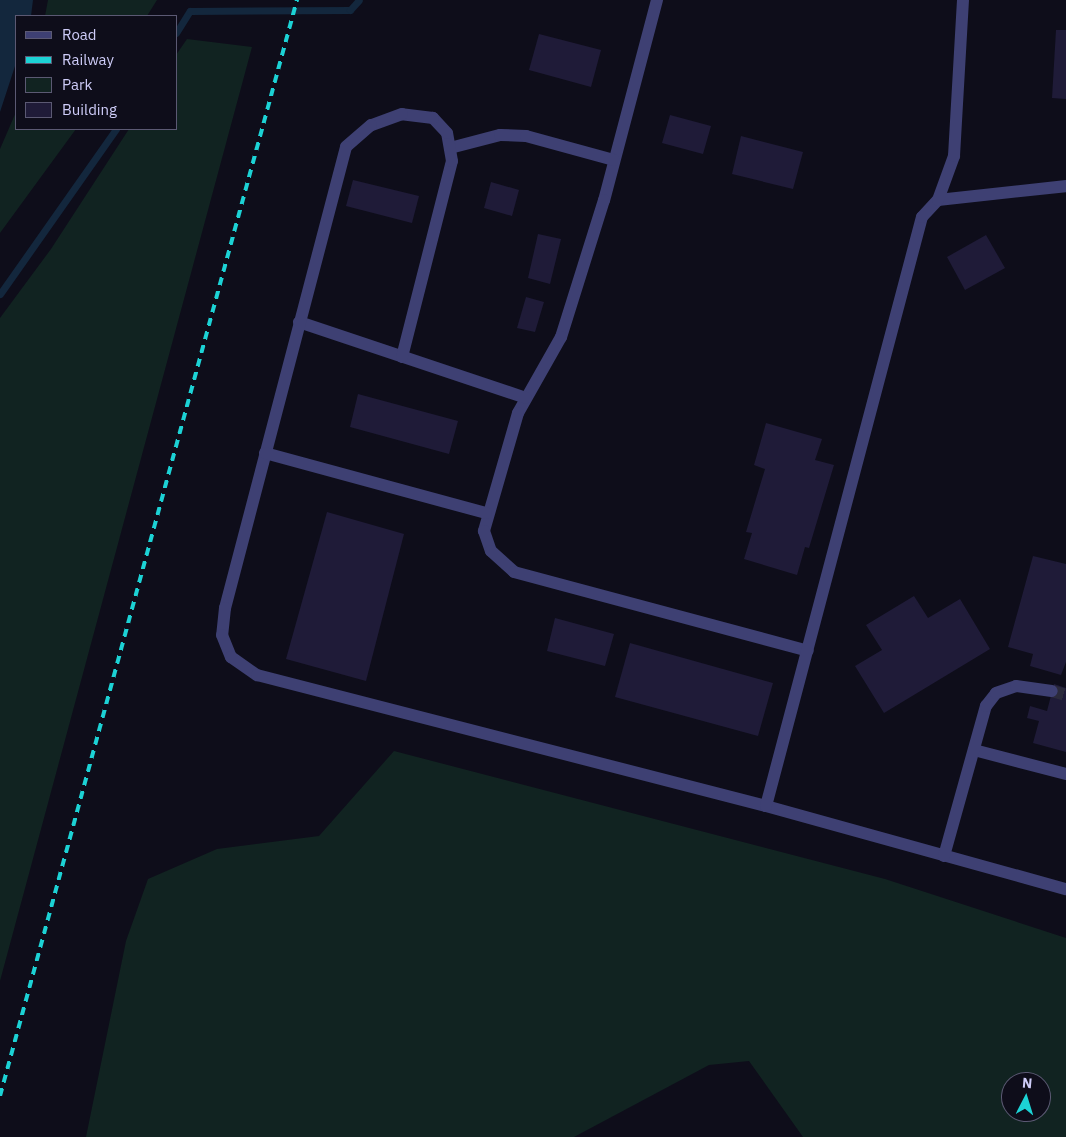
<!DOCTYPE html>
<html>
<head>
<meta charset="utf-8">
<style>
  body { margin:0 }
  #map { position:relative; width:1066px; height:1137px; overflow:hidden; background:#0e0d1a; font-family:"IBM Plex Sans",sans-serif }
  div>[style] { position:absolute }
  .green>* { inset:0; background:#112321 }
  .water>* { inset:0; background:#13273d }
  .stream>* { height:7px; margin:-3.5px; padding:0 3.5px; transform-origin:3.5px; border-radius:3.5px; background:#13273d }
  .building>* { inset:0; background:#1f1b38 }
  .minor-tunnel>* { height:12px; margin-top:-6px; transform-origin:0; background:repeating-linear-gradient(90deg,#2b2a3b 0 12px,transparent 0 18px) }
  .minor>* { height:12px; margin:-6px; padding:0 6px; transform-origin:6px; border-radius:6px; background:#3e4073 }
  .rail>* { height:4px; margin-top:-2px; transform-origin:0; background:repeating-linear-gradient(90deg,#1cd2d5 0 8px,transparent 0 14px) }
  span { translate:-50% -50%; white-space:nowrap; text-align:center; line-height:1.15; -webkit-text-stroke:4.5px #0e0d1a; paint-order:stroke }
  .legend { position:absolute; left:15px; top:15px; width:162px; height:115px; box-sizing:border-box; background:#0e0d1a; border:1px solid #5b5973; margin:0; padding:6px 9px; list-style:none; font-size:15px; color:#ceccf8 }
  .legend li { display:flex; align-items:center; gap:10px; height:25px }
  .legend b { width:25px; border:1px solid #5b5973 }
  .north { position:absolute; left:1001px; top:1072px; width:50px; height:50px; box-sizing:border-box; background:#0e0d1a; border:1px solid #5b5973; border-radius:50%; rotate:5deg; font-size:14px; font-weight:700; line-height:20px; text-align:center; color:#ceccf8 }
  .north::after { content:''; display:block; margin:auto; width:18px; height:22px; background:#1cd2d5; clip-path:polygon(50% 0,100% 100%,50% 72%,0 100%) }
</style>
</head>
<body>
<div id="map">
  <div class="green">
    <i style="clip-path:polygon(48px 0,157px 0,147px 16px,45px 16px)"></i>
    <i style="clip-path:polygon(187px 39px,252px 47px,0 981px,0 318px,51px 249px,129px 129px,176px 129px,176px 55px)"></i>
    <i style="clip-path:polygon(16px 112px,16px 129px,76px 129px,0 233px,0 149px)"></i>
    <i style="clip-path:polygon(evenodd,394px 751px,885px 879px,1066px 938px,1066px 1137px,803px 1137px,749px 1061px,709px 1065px,574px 1137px,86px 1137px,126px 941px,148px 879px,217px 849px,319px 836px,394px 751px,1011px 1082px,1041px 1082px,1041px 1112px,1011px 1112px,1011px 1082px)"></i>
  </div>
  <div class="water">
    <i style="clip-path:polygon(0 0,33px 0,31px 16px,16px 16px,16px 63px,0 112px)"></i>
  </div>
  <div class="stream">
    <i style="left:176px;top:33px;width:26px;rotate:-58deg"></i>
    <i style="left:190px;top:11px;width:160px;rotate:-0.4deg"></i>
    <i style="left:350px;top:10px;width:13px;rotate:-48deg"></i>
    <i style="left:0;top:294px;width:202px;rotate:-54.9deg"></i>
  </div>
  <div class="building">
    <i style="clip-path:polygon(1056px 30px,1066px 30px,1066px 99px,1052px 98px)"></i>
    <i style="clip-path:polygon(539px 34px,601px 50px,591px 87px,529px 70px)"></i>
    <i style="clip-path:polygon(670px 115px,711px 126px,703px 154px,662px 143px)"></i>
    <i style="clip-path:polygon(741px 136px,803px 152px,793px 189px,732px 174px)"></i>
    <i style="clip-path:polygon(353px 180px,419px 196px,412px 223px,346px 206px)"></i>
    <i style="clip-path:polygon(491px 182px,519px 190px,512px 216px,484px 208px)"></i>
    <i style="clip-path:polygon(538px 234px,561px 239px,550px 284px,528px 278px)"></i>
    <i style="clip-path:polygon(986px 235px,1005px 268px,965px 290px,947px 257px)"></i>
    <i style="clip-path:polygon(526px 297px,544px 302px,535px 332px,517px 328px)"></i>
    <i style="clip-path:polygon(358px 394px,458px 421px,449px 454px,350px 427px)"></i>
    <i style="clip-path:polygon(766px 423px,822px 439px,815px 460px,834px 465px,809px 548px,805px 547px,797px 575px,744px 559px,752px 533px,746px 532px,765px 469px,754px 465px)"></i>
    <i style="clip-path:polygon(327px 512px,404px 534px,366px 681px,286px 659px)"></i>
    <i style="clip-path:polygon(1033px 556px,1066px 564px,1066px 662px,1061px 675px,1030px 666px,1033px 654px,1008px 647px)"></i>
    <i style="clip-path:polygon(914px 596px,928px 618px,960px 599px,990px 649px,884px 713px,855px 666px,882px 650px,866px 625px)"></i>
    <i style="clip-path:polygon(555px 618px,614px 634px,605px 666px,547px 651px)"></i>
    <i style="clip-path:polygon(630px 643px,773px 683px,758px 736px,615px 697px)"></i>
    <i style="clip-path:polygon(1054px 684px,1066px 688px,1066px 752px,1033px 743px,1039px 721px,1027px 718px,1030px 706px,1047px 711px)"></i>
  </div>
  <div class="minor-tunnel">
    <i style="left:1052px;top:691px;width:15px;rotate:16deg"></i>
  </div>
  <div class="minor">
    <i style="left:657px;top:0;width:207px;rotate:104.8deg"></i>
    <i style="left:604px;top:200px;width:144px;rotate:107.4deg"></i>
    <i style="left:561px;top:337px;width:87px;rotate:119.5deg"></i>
    <i style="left:518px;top:413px;width:123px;rotate:106.1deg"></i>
    <i style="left:484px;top:531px;width:21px;rotate:71deg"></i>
    <i style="left:491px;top:551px;width:31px;rotate:42deg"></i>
    <i style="left:514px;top:572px;width:304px;rotate:15deg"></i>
    <i style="left:450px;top:148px;width:52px;rotate:-14.6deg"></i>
    <i style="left:500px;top:135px;width:26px;rotate:2deg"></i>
    <i style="left:526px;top:136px;width:91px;rotate:15.3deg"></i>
    <i style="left:938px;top:200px;width:129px;rotate:-6.2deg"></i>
    <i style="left:299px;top:322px;width:239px;rotate:18.5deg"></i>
    <i style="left:402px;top:357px;width:202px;rotate:-75.7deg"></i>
    <i style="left:452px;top:161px;width:28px;rotate:-100deg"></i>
    <i style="left:447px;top:133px;width:21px;rotate:-133deg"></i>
    <i style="left:433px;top:118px;width:31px;rotate:-173deg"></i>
    <i style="left:402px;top:114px;width:33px;rotate:160deg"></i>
    <i style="left:371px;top:125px;width:33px;rotate:139deg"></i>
    <i style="left:346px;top:147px;width:477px;rotate:104.7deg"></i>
    <i style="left:225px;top:608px;width:27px;rotate:96deg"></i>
    <i style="left:222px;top:635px;width:24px;rotate:68deg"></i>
    <i style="left:231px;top:657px;width:32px;rotate:35deg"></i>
    <i style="left:257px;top:675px;width:526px;rotate:14.43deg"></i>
    <i style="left:766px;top:806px;width:311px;rotate:15.5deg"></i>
    <i style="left:265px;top:453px;width:229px;rotate:15.2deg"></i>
    <i style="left:974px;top:750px;width:95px;rotate:14.6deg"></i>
    <i style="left:766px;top:806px;width:609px;rotate:-75.17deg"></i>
    <i style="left:922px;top:217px;width:23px;rotate:-47deg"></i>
    <i style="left:938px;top:200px;width:47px;rotate:-70deg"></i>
    <i style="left:954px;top:156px;width:156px;rotate:-86.7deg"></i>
    <i style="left:944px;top:856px;width:156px;rotate:-74.4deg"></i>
    <i style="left:986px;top:706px;width:16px;rotate:-52deg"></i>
    <i style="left:996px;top:693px;width:21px;rotate:-19deg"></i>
    <i style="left:1016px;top:686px;width:36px;rotate:8deg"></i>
  </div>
  <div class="rail">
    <i style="left:0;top:1096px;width:1136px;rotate:-74.84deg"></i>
  </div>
  <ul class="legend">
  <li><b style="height:6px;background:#3e4073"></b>Road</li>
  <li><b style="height:6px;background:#1cd2d5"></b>Railway</li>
  <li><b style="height:14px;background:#112321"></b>Park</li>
  <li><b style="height:14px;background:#1f1b38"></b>Building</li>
  </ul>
  <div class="north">N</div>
</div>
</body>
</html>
